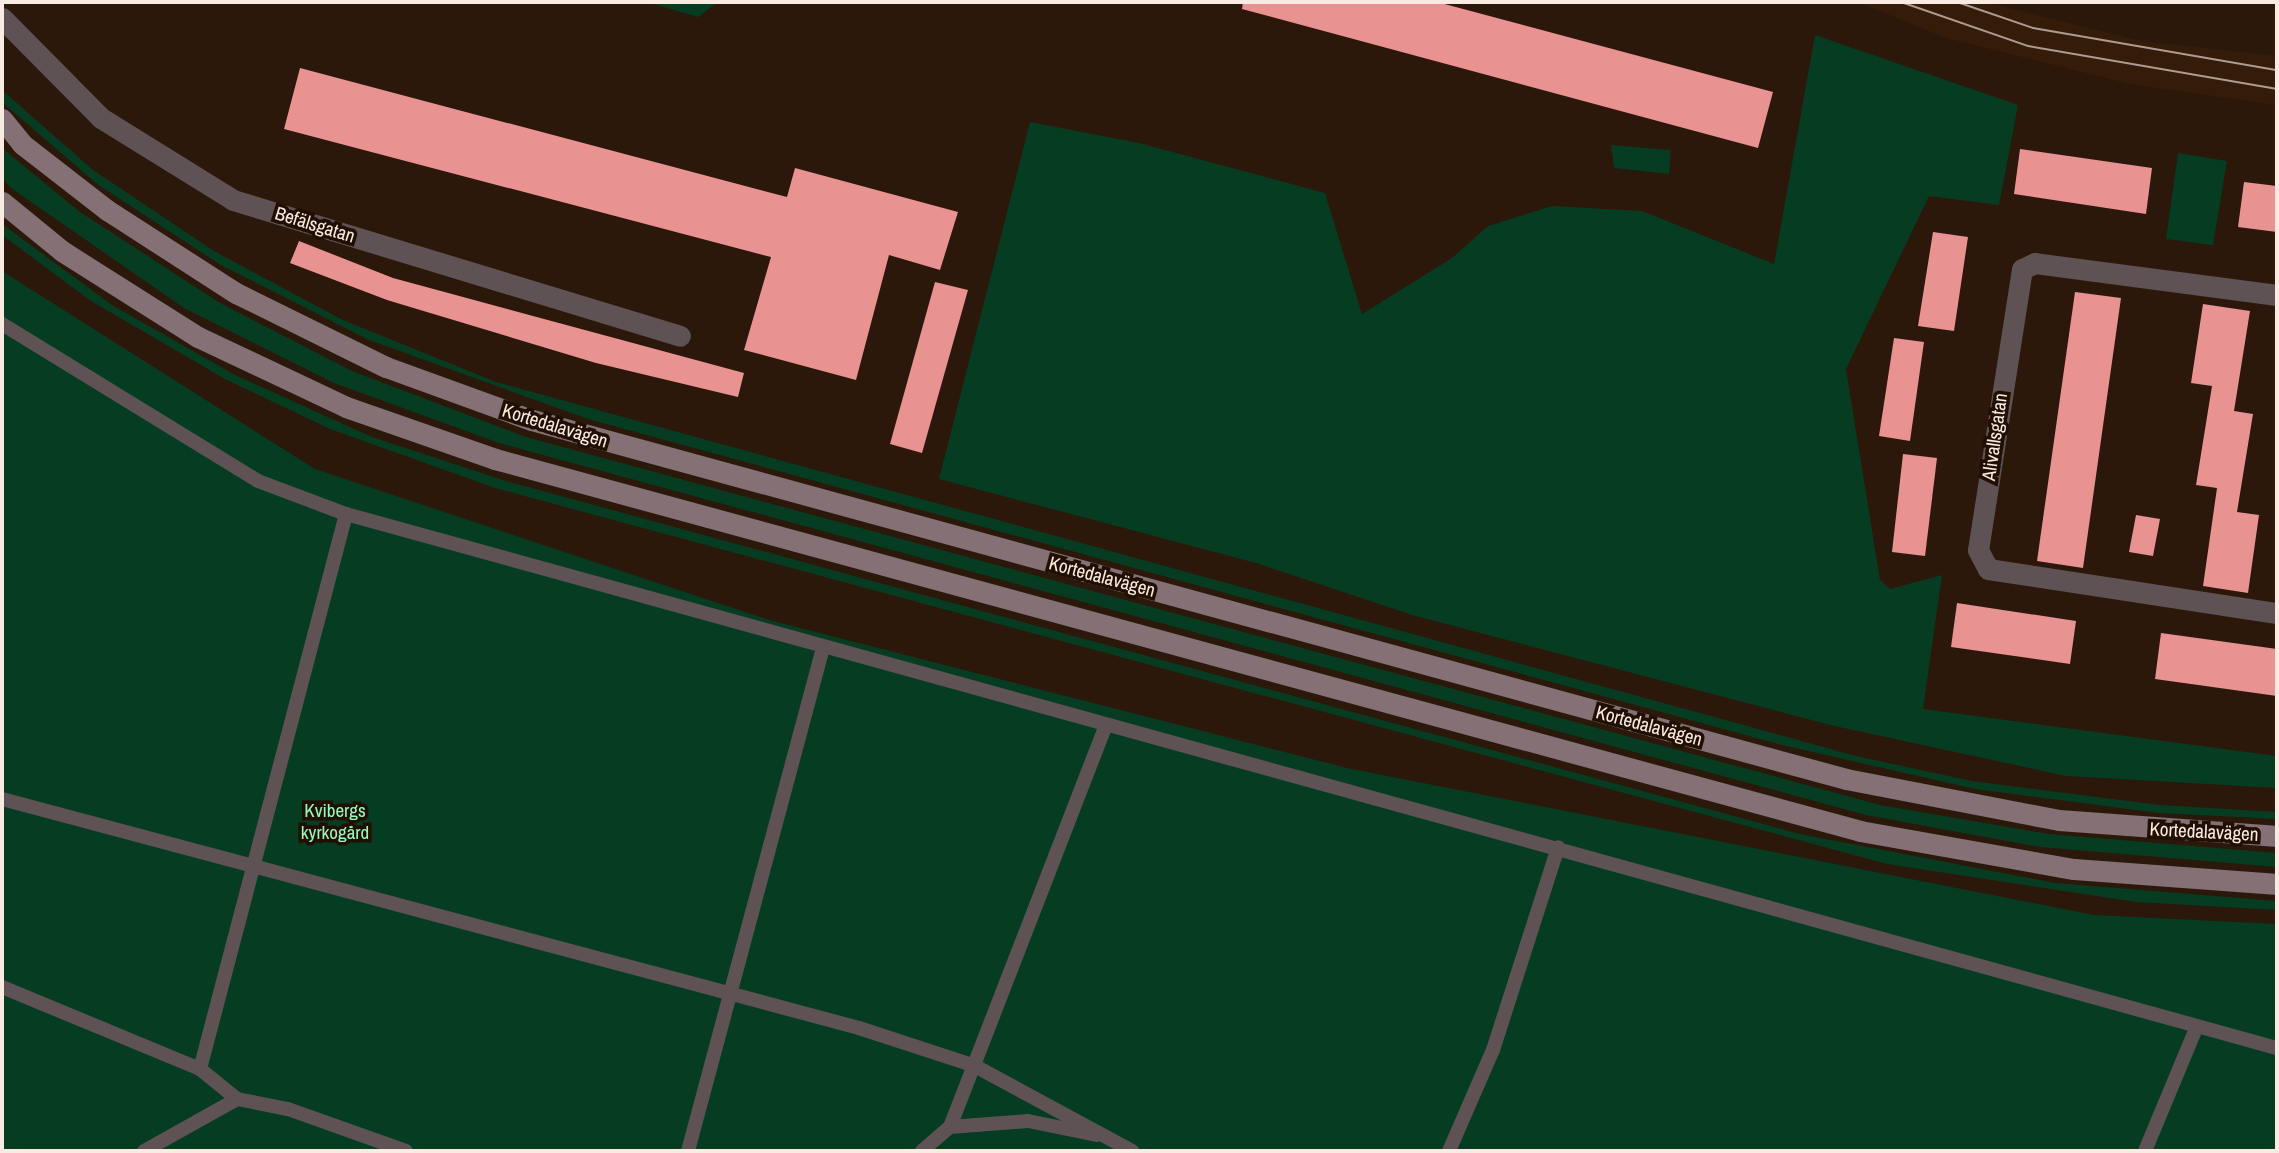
<!DOCTYPE html>
<html>
<head>
<meta charset="utf-8">
<style>
  body { margin:0 }
  #map { position:relative; width:2279px; height:1153px; overflow:hidden; background:#2b180a; font-family:"Archivo Narrow",sans-serif }
  div>[style] { position:absolute }
  .built>* { inset:0; background:#351c09 }
  .green>* { inset:0; background:#063c21 }
  .building>* { inset:0; background:#e89291 }
  .lane>* { height:14px; margin:-7px; padding:0 7px; transform-origin:7px; border-radius:7px; background:#5e5255 }
  .street>* { height:21px; margin:-10.5px; padding:0 10.5px; transform-origin:10.5px; border-radius:10.5px; background:#5e5255 }
  .secondary>* { height:21px; margin:-10.5px; padding:0 10.5px; transform-origin:10.5px; border-radius:10.5px; background:#847075 }
  .tram>* { height:2px; margin:-1px; padding:0 1px; transform-origin:1px; border-radius:1px; background:#ac9c91 }
  span { translate:-50% -50%; white-space:nowrap; text-align:center; line-height:1.15; -webkit-text-stroke:7px #210f03; paint-order:stroke }
  .street-label { font-size:19px; color:#f9ebe2 }
  .park-label { font-size:19px; color:#93fcbb }
  .frame { position:absolute; inset:0; border:4px solid #f9ebe2; pointer-events:none }
</style>
</head>
<body>
<div id="map">
  <div class="built">
    <i style="clip-path:polygon(1858px 2px,1983px 2px,2142px 41px,2277px 56px,2277px 105px,2129px 84px,1946px 38px)"></i>
  </div>
  <div class="green">
    <i style="clip-path:polygon(647px 2px,718px 2px,698px 17px)"></i>
    <i style="clip-path:polygon(1815px 35px,2018px 105px,1999px 205px,1929px 196px,1846px 369px,1880px 580px,1890px 589px,1942px 575px,1923px 709px,2277px 756px,2277px 788px,2066px 776px,1830px 725px,1412px 615px,1256px 563px,939px 479px,1030px 122px,1139px 143px,1325px 193px,1362px 314px,1452px 258px,1488px 226px,1552px 206px,1642px 211px,1774px 264px)"></i>
    <i style="clip-path:polygon(2px 90px,93px 170px,214px 251px,343px 320px,496px 382px,1856px 756px,1972px 781px,2160px 805px,2277px 812px,2277px 819px,2159px 813px,1975px 789px,1782px 745px,588px 419px,369px 340px,221px 265px,97px 184px,2px 102px)"></i>
    <i style="clip-path:polygon(1611px 145px,1671px 150px,1669px 174px,1614px 168px)"></i>
    <i style="clip-path:polygon(2px 148px,80px 212px,220px 303px,352px 371px,526px 437px,1880px 805px,2049px 834px,2277px 853px,2277px 867px,2040px 847px,1866px 815px,499px 443px,334px 383px,184px 308px,11px 188px,2px 178px)"></i>
    <i style="clip-path:polygon(2178px 153px,2227px 161px,2213px 245px,2166px 239px)"></i>
    <i style="clip-path:polygon(2px 224px,112px 305px,235px 375px,372px 437px,506px 481px,1800px 834px,2055px 883px,2277px 901px,2277px 910px,2136px 902px,1887px 864px,495px 488px,330px 429px,225px 379px,91px 301px,2px 235px)"></i>
    <i style="clip-path:polygon(2px 271px,315px 469px,769px 620px,1347px 768px,2094px 915px,2277px 924px,2277px 1151px,2px 1151px)"></i>
  </div>
  <div class="building">
    <i style="clip-path:polygon(1243px 2px,1437px 2px,1773px 92px,1758px 148px,1242px 9px)"></i>
    <i style="clip-path:polygon(300px 68px,787px 197px,795px 168px,958px 212px,940px 270px,889px 255px,856px 380px,744px 350px,771px 257px,284px 129px)"></i>
    <i style="clip-path:polygon(2020px 149px,2152px 168px,2146px 214px,2014px 194px)"></i>
    <i style="clip-path:polygon(2244px 182px,2277px 186px,2277px 232px,2238px 227px)"></i>
    <i style="clip-path:polygon(1933px 232px,1968px 237px,1954px 331px,1918px 326px)"></i>
    <i style="clip-path:polygon(299px 241px,393px 278px,744px 373px,738px 397px,596px 363px,387px 300px,290px 263px)"></i>
    <i style="clip-path:polygon(935px 282px,968px 290px,922px 453px,890px 444px)"></i>
    <i style="clip-path:polygon(2075px 292px,2121px 298px,2083px 568px,2037px 561px)"></i>
    <i style="clip-path:polygon(2203px 304px,2250px 311px,2234px 411px,2253px 414px,2237px 512px,2259px 515px,2248px 593px,2203px 586px,2217px 488px,2196px 485px,2212px 386px,2191px 383px)"></i>
    <i style="clip-path:polygon(1894px 338px,1924px 342px,1910px 441px,1879px 436px)"></i>
    <i style="clip-path:polygon(1903px 454px,1937px 458px,1925px 556px,1892px 552px)"></i>
    <i style="clip-path:polygon(2136px 515px,2160px 519px,2153px 556px,2129px 552px)"></i>
    <i style="clip-path:polygon(1957px 603px,2076px 621px,2070px 664px,1951px 647px)"></i>
    <i style="clip-path:polygon(2161px 633px,2277px 649px,2277px 696px,2155px 679px)"></i>
  </div>
  <div class="lane">
    <i style="left:2px;top:324px;width:300px;rotate:31.5deg"></i>
    <i style="left:258px;top:481px;width:94px;rotate:20.6deg"></i>
    <i style="left:346px;top:514px;width:2003px;rotate:15.46deg"></i>
    <i style="left:2px;top:799px;width:887px;rotate:14.96deg"></i>
    <i style="left:859px;top:1028px;width:122px;rotate:18.1deg"></i>
    <i style="left:975px;top:1066px;width:179px;rotate:28.4deg"></i>
    <i style="left:2px;top:987px;width:214px;rotate:22.5deg"></i>
    <i style="left:200px;top:1069px;width:48px;rotate:39deg"></i>
    <i style="left:237px;top:1099px;width:52px;rotate:11.1deg"></i>
    <i style="left:288px;top:1109px;width:125px;rotate:19.6deg"></i>
    <i style="left:200px;top:1069px;width:574px;rotate:-75.26deg"></i>
    <i style="left:950px;top:1127px;width:78px;rotate:-4.4deg"></i>
    <i style="left:1028px;top:1121px;width:70px;rotate:11.5deg"></i>
    <i style="left:144px;top:1151px;width:107px;rotate:-29.2deg"></i>
    <i style="left:688px;top:1151px;width:521px;rotate:-74.98deg"></i>
    <i style="left:922px;top:1151px;width:37px;rotate:-41deg"></i>
    <i style="left:950px;top:1127px;width:431px;rotate:-68.8deg"></i>
    <i style="left:1449px;top:1151px;width:110px;rotate:-66.5deg"></i>
    <i style="left:1493px;top:1050px;width:213px;rotate:-72.2deg"></i>
    <i style="left:2145px;top:1151px;width:135px;rotate:-67.4deg"></i>
  </div>
  <div class="street">
    <i style="left:2px;top:18px;width:141px;rotate:45.3deg"></i>
    <i style="left:101px;top:118px;width:155px;rotate:31.8deg"></i>
    <i style="left:233px;top:200px;width:467px;rotate:16.9deg"></i>
    <i style="left:2277px;top:295px;width:244px;rotate:-172.5deg"></i>
    <i style="left:2035px;top:263px;width:14px;rotate:155deg"></i>
    <i style="left:2022px;top:269px;width:284px;rotate:98.9deg"></i>
    <i style="left:1978px;top:550px;width:21px;rotate:62deg"></i>
    <i style="left:1988px;top:569px;width:292px;rotate:8.7deg"></i>
  </div>
  <div class="secondary">
    <i style="left:2px;top:119px;width:32px;rotate:51deg"></i>
    <i style="left:22px;top:144px;width:108px;rotate:37.8deg"></i>
    <i style="left:107px;top:210px;width:153px;rotate:32.8deg"></i>
    <i style="left:236px;top:293px;width:167px;rotate:26.3deg"></i>
    <i style="left:386px;top:367px;width:155px;rotate:20deg"></i>
    <i style="left:532px;top:420px;width:1362px;rotate:15.28deg"></i>
    <i style="left:1846px;top:779px;width:217px;rotate:10.9deg"></i>
    <i style="left:2059px;top:820px;width:219px;rotate:4.2deg"></i>
    <i style="left:2px;top:202px;width:77px;rotate:39.2deg"></i>
    <i style="left:62px;top:251px;width:161px;rotate:32.3deg"></i>
    <i style="left:198px;top:337px;width:164px;rotate:25.3deg"></i>
    <i style="left:346px;top:407px;width:158px;rotate:19.2deg"></i>
    <i style="left:495px;top:459px;width:1415px;rotate:15.24deg"></i>
    <i style="left:1860px;top:831px;width:217px;rotate:10.1deg"></i>
    <i style="left:2074px;top:869px;width:204px;rotate:4.2deg"></i>
  </div>
  <div class="tram">
    <i style="left:1901px;top:2px;width:134px;rotate:19.1deg"></i>
    <i style="left:2028px;top:46px;width:253px;rotate:9.8deg"></i>
    <i style="left:1957px;top:2px;width:80px;rotate:18.9deg"></i>
    <i style="left:2033px;top:28px;width:248px;rotate:9.8deg"></i>
  </div>
  <div class="street-label">
    <span style="left:315px;top:225px;rotate:17deg">Befälsgatan</span>
    <span style="left:555px;top:426px;rotate:17deg">Kortedalavägen</span>
    <span style="left:1995px;top:437px;rotate:-82deg">Alivallsgatan</span>
    <span style="left:1102px;top:577px;rotate:15deg">Kortedalavägen</span>
    <span style="left:1649px;top:726px;rotate:15deg">Kortedalavägen</span>
    <span style="left:2204px;top:832px;rotate:3deg">Kortedalavägen</span>
  </div>
  <div class="park-label">
    <span style="left:335px;top:822px">Kvibergs<br>kyrkogård</span>
  </div>
  <div class="frame"></div>
</div>
</body>
</html>
